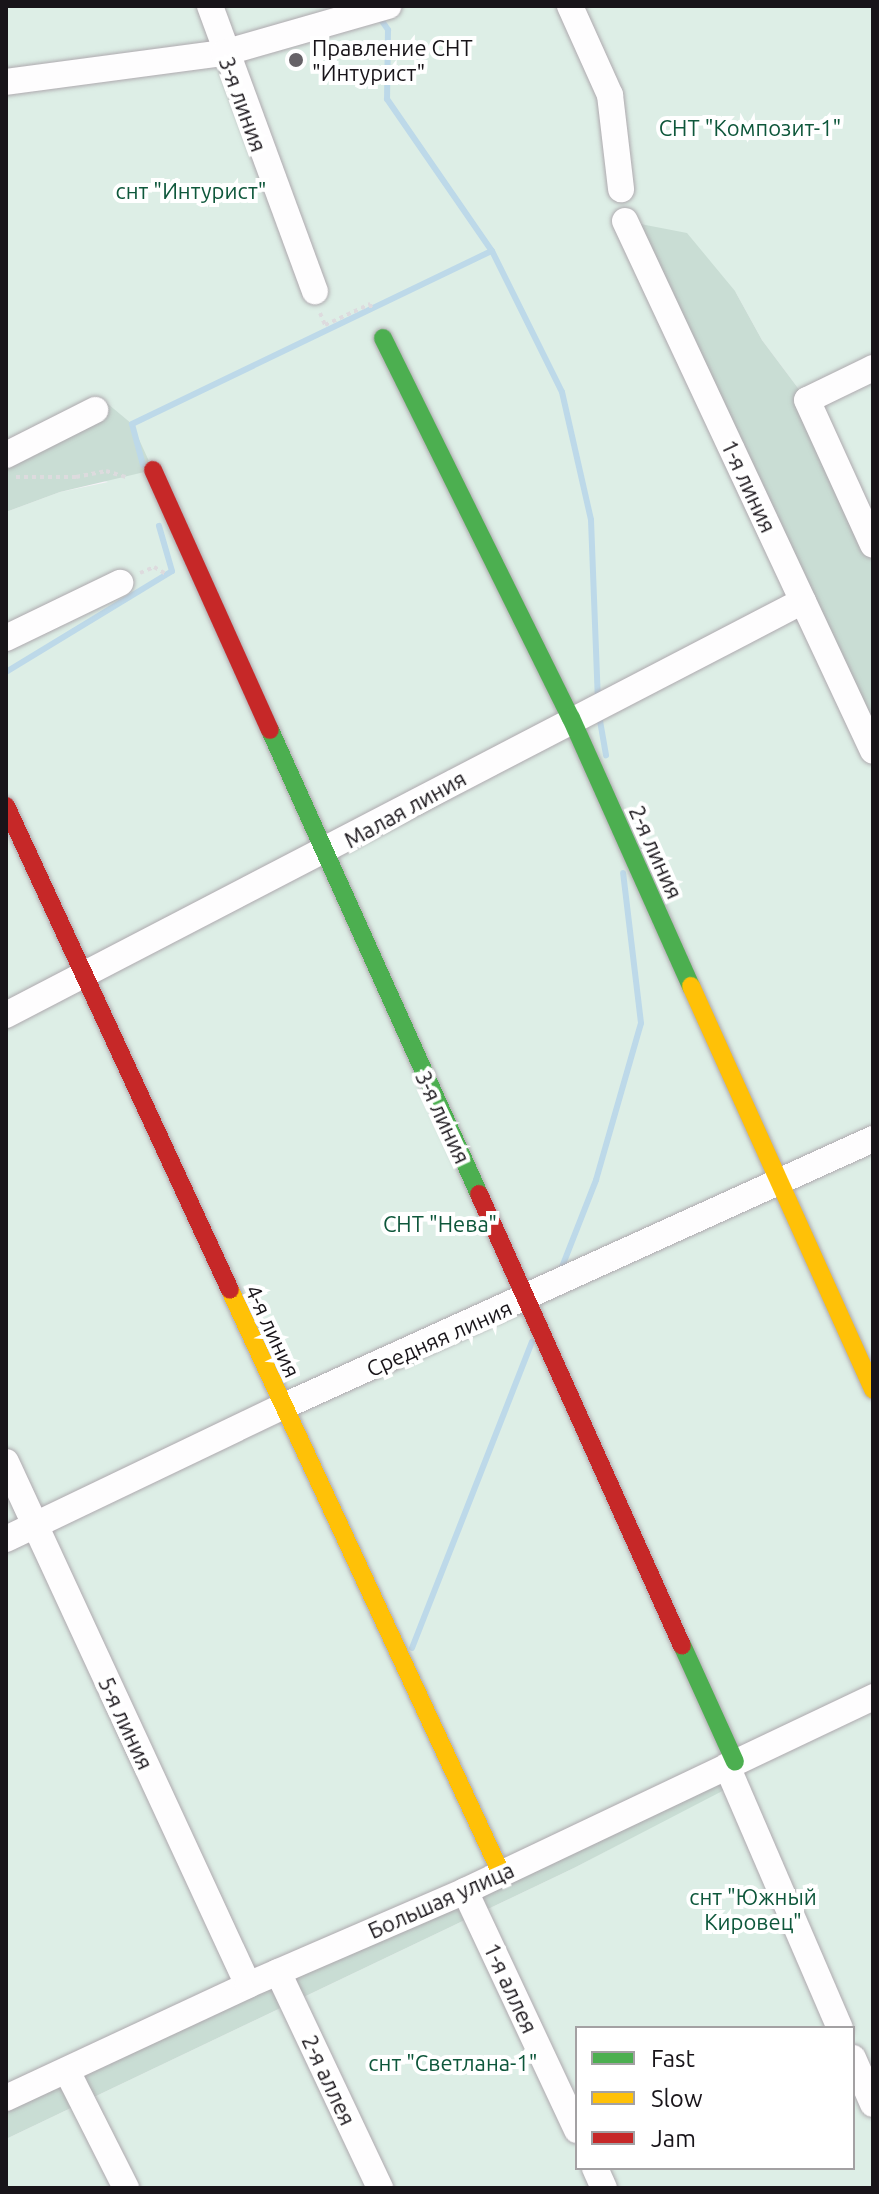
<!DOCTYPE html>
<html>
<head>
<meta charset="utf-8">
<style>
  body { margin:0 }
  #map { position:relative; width:879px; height:2194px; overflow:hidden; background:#f8f2f8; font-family:Ubuntu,sans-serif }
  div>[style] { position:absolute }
  .green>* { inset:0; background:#ddeee6 }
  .forest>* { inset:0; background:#c9ddd4 }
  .stream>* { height:6px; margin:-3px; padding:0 3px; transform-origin:3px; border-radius:3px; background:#bdd9e9 }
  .path>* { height:4px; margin-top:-2px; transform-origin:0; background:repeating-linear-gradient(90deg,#dddbde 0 4px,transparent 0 8px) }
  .roads { filter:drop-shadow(0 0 2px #aea9ae) drop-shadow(0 0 2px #aea9ae) }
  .street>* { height:26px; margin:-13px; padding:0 13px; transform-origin:13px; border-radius:13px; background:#fefdfe }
  .fast>* { height:18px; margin:-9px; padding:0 9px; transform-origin:9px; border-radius:9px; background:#4caf50 }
  .slow>* { height:18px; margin:-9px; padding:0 9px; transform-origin:9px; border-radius:9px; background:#ffc107 }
  .jam>* { height:18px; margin:-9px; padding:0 9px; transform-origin:9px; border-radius:9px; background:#c62828 }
  .dots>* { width:22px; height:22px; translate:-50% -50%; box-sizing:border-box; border:4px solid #fff; border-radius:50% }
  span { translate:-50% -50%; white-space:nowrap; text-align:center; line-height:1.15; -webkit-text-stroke:8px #fff; paint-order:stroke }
  .poi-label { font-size:22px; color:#181419 }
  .left { translate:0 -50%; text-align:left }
  .street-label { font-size:22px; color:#181419 }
  .park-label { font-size:22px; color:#0e573b }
  .frame { position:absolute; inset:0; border:8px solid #181419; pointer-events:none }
  .legend { position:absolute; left:575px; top:2026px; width:280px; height:144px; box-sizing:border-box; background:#fff; border:2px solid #a3a1a3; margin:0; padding:10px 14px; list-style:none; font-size:24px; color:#181419 }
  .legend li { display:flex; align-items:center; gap:16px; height:40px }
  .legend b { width:40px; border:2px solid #a3a1a3 }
</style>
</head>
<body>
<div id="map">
  <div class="green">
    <i style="clip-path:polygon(evenodd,6px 6px,873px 6px,873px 545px,807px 400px,762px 340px,735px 291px,873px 751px,873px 2188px,6px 2188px,6px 2139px,574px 1868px,731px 1785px,6px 2099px,6px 512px,60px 492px,108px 482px,6px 455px,6px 6px,577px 2028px,853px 2028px,853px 2168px,577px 2168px,577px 2028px)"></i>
  </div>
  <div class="forest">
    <i style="clip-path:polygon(625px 221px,687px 233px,735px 291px,762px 340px,807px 400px,873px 545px,873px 751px)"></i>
    <i style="clip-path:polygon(108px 404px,132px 424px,153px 470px,60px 492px,6px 512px,6px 455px)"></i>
    <i style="clip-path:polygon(723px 1768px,732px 1786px,574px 1868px,6px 2139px,6px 2099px)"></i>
  </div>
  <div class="stream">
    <i style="left:378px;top:15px;width:18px;rotate:56deg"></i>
    <i style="left:388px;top:30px;width:69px;rotate:90.8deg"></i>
    <i style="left:387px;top:99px;width:185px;rotate:55.4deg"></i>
    <i style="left:492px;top:251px;width:157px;rotate:63.6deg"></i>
    <i style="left:562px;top:392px;width:131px;rotate:77.2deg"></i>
    <i style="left:591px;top:520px;width:180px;rotate:87.8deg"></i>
    <i style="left:143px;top:465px;width:42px;rotate:-105deg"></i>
    <i style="left:132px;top:424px;width:399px;rotate:-25.7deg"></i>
    <i style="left:6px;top:672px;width:194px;rotate:-31.3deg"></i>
    <i style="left:172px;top:571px;width:47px;rotate:-106.1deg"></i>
    <i style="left:599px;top:715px;width:41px;rotate:80.1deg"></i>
    <i style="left:560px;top:1272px;width:99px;rotate:-68.6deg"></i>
    <i style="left:596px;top:1180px;width:163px;rotate:-74deg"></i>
    <i style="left:641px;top:1023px;width:151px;rotate:-96.8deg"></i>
    <i style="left:412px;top:1648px;width:329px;rotate:-68.6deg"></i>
  </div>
  <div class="path">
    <i style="left:320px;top:313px;width:13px;rotate:67deg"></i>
    <i style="left:325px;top:325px;width:50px;rotate:-25deg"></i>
    <i style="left:370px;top:304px;width:7px;rotate:74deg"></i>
    <i style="left:16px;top:477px;width:60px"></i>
    <i style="left:76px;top:477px;width:31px;rotate:-11deg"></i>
    <i style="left:106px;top:471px;width:21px;rotate:17deg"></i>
    <i style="left:140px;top:573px;width:15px;rotate:-23deg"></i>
    <i style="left:154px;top:567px;width:16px;rotate:30deg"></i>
  </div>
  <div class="roads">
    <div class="street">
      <i style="left:210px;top:6px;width:304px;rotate:69.8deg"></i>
      <i style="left:570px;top:6px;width:98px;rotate:65.8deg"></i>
      <i style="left:610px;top:95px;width:95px;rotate:83.3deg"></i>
      <i style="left:6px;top:82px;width:220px;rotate:-7.6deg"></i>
      <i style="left:224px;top:53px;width:171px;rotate:-16deg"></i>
      <i style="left:625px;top:221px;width:585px;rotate:64.92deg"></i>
      <i style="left:873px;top:368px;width:73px;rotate:154.1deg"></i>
      <i style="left:807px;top:400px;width:159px;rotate:65.5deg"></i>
      <i style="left:6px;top:455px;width:100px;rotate:-26.8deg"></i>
      <i style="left:6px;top:638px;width:127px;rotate:-25.8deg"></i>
      <i style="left:6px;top:1015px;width:898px;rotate:-27.45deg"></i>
      <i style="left:6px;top:1462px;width:576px;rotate:65.17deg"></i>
      <i style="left:6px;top:1539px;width:306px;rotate:-25.6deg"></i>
      <i style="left:282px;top:1407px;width:649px;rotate:-24.39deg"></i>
      <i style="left:727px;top:1766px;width:285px;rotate:66.7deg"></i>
      <i style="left:465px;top:1891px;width:264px;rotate:64.9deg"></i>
      <i style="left:278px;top:1972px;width:239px;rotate:64.7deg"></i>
      <i style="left:853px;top:2058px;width:50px;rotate:66.5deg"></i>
      <i style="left:67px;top:2071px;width:131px;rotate:63.2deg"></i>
      <i style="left:6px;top:2098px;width:267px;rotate:-25deg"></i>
      <i style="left:248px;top:1985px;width:236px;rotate:-23.4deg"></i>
      <i style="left:465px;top:1891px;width:452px;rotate:-25.4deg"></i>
      <i style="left:595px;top:2168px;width:22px;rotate:66deg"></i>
    </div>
    <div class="fast">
      <i style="left:383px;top:338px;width:424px;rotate:63.7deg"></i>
      <i style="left:571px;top:718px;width:294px;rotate:65.9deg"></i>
      <i style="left:270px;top:730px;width:509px;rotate:65.75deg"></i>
      <i style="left:682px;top:1645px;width:128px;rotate:65.6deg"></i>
    </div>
    <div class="slow">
      <i style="left:691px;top:986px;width:443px;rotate:65.7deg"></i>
      <i style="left:230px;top:1290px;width:643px;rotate:65.07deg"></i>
    </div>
    <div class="jam">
      <i style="left:153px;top:470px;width:285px;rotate:65.8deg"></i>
      <i style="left:6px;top:806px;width:533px;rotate:65.16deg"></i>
      <i style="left:479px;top:1194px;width:495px;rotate:65.8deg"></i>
    </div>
  </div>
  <div class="dots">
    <i style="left:296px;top:60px;background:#666267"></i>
  </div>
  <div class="poi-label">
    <span class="left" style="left:312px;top:60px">Правление СНТ<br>"Интурист"</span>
  </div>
  <div class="street-label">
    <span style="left:243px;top:104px;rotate:70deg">3-я линия</span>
    <span style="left:749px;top:486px;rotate:65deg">1-я линия</span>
    <span style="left:405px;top:809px;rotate:-29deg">Малая линия</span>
    <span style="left:656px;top:852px;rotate:66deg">2-я линия</span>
    <span style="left:443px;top:1117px;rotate:65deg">3-я линия</span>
    <span style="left:273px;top:1331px;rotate:65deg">4-я линия</span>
    <span style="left:439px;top:1338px;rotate:-24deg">Средняя линия</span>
    <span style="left:126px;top:1723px;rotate:65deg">5-я линия</span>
    <span style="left:441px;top:1900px;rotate:-24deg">Большая улица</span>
    <span style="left:511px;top:1988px;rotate:65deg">1-я аллея</span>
    <span style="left:329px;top:2080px;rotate:65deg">2-я аллея</span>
  </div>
  <div class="park-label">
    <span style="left:750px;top:128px">СНТ "Композит-1"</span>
    <span style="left:191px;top:191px">снт "Интурист"</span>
    <span style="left:440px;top:1224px">СНТ "Нева"</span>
    <span style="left:753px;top:1909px">снт "Южный<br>Кировец"</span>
    <span style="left:453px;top:2063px">снт "Светлана-1"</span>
  </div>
  <div class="frame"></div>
  <ul class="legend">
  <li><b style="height:10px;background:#4caf50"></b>Fast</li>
  <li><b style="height:10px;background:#ffc107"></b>Slow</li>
  <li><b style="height:10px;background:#c62828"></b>Jam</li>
  </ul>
</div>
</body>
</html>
